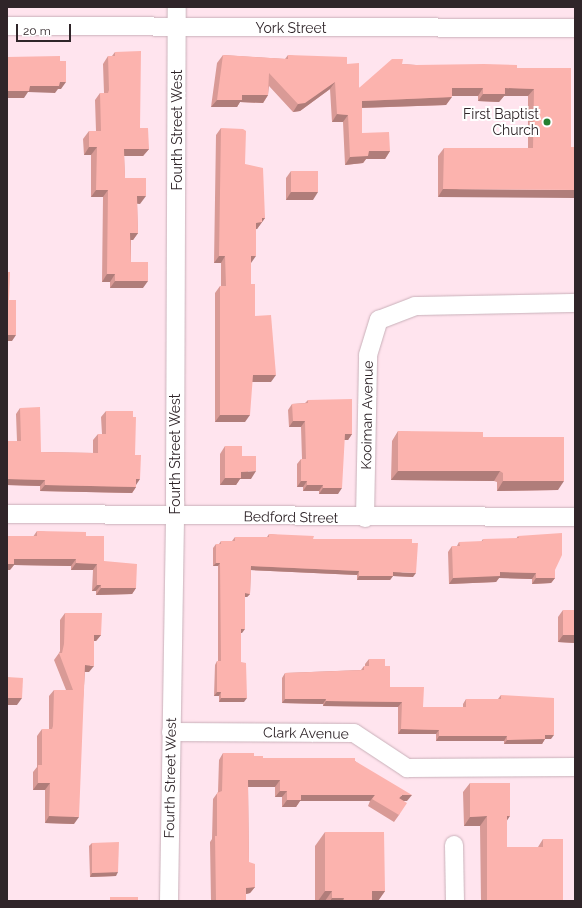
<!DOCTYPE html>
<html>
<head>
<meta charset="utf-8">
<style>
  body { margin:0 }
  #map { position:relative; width:582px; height:908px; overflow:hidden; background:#ffe4ee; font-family:Raleway,sans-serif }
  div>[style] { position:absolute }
  .roads { filter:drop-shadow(0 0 1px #c9b0b9) drop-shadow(0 0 1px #c9b0b9) }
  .minor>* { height:18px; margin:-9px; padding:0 9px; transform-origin:9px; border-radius:9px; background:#fff }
  .wall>* { inset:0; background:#d99a96 }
  .shaded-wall>* { inset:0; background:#b07d7a }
  .building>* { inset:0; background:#fcb3ae }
  .dots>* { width:11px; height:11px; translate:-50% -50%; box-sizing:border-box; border:2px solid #fff; border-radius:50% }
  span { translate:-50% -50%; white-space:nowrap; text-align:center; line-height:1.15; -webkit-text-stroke:4px #fff; paint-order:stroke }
  .street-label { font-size:14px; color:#2f2529 }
  .poi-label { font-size:14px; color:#2f2529 }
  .right { translate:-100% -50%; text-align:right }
  .frame { position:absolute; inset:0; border:8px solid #2f2529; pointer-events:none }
  .scale { position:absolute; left:16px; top:24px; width:55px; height:18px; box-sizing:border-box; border:2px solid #2f2529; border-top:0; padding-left:5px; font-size:12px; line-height:14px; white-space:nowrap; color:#2f2529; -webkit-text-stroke:3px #fff; paint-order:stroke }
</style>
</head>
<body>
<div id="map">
  <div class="roads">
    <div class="minor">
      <i style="left:7px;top:26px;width:568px;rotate:0.2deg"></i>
      <i style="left:7px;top:514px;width:568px;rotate:0.3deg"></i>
      <i style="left:365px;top:518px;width:163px;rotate:-88.9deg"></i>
      <i style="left:368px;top:355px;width:37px;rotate:-73deg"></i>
      <i style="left:379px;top:320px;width:39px;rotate:-21deg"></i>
      <i style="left:415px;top:306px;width:160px;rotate:-1.1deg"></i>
      <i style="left:171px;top:732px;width:183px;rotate:0.3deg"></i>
      <i style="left:354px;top:733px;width:64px;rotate:33.4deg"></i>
      <i style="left:407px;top:768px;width:168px;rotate:-0.3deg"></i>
      <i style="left:454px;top:845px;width:56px;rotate:89deg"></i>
      <i style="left:169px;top:901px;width:399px;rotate:-89.1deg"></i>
      <i style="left:175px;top:502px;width:495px;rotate:-89.8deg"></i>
    </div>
  </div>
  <div class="wall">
    <i style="clip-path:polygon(115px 52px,140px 128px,149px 149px,143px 156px,124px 156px,125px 178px,140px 204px,137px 203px,138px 233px,133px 240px,131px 240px,131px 262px,143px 288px,110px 288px,110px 282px,102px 282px,103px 197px,91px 197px,91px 155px,84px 155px,83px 139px,89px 131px,96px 131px,95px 100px,100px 93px,104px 93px,103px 64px,108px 56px,112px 56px)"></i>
    <i style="clip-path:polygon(223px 55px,285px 59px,288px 55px,347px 64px,359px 88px,402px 64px,416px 65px,517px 68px,571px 68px,571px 147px,438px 197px,438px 156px,444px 148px,528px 148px,528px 96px,504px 96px,499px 102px,478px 101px,478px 96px,452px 96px,446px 105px,362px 108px,362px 133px,390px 151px,385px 159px,366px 159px,363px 163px,345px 165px,343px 122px,332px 122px,330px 89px,300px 111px,293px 112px,269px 86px,268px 95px,263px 103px,240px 102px,237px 107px,211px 107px,217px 63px)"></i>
    <i style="clip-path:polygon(221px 128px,245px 164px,265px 218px,257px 229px,256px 229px,251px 263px,251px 284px,255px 316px,271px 382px,252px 382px,245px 422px,215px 422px,215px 293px,220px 286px,221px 286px,221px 263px,214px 263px,216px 135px)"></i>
    <i style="clip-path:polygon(291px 171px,313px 200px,286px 200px,286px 178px)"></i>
    <i style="clip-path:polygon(308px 400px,352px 434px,348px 440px,344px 440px,338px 494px,319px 494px,319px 491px,303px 491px,303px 487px,297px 487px,297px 464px,301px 459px,302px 459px,301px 427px,289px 427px,288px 410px,292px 404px,305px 403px)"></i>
    <i style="clip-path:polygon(20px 408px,41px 452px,93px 453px,93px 440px,98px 434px,102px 434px,101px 417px,106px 411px,135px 455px,136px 487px,132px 493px,40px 491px,40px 486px,7px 485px,7px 441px,17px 441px,16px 414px)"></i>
    <i style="clip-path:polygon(398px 431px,483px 437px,558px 490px,497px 491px,497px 482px,494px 481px,391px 480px,392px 441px)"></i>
    <i style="clip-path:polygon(225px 446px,242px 456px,251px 479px,240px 479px,236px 485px,220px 485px,220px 454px)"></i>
    <i style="clip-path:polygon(37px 531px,86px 536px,104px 561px,136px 588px,132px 594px,96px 595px,96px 591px,92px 591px,93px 570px,71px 570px,71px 566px,14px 565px,10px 570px)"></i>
    <i style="clip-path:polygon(269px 534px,313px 539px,413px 577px,393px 576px,390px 580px,357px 580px,357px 575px,251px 570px,250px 594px,247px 597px,245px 597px,242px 633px,241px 633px,241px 662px,244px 702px,219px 702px,219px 696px,214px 696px,215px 665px,217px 661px,218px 661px,218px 566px,213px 566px,213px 548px,216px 544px,219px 544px,221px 541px,232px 541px,235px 537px,267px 537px)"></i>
    <i style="clip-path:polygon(518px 536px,555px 570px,555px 578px,551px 583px,532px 584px,532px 579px,499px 578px,496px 582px,449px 584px,448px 552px,452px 546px,457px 546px,459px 542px,481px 542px,483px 539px,516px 539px)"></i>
    <i style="clip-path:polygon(563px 610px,575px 610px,575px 643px,558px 642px,558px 617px)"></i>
    <i style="clip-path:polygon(65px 613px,101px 635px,96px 641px,94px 641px,89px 672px,85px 672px,74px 824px,45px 823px,45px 790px,33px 790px,33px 772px,37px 767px,37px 736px,42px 729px,49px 729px,49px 696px,54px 690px,66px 690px,54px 660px,59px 653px,60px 651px,60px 620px)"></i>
    <i style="clip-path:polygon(369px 659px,385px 666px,390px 687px,423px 707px,463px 707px,463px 704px,466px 699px,498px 699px,501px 695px,551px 739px,545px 739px,542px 744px,504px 744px,504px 741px,436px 741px,436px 734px,398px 734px,398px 707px,323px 706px,323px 704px,282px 703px,282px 678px,285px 673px,361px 670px,364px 666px,365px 666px,365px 664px)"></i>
    <i style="clip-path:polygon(223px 753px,254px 756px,263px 758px,355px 761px,407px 801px,404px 801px,399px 815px,394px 822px,368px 806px,370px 801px,300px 801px,296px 807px,282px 807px,282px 797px,275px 797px,275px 787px,248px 787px,249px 862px,255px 887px,250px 893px,246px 894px,246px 901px,211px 901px,210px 842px,212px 839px,213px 799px,218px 792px,219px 760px)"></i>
    <i style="clip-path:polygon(470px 783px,507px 821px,507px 847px,538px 847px,543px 839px,563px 901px,481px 901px,480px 826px,464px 826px,463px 792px)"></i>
    <i style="clip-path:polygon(325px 832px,385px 891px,378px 901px,315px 901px,315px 846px)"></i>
    <i style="clip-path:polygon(92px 843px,116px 876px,90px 877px,89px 846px)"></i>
  </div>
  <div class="shaded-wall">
    <i style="clip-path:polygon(60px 82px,66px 82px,61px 89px,58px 89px,55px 93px,28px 92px,24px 98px,7px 98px,7px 91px,30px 86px)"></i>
    <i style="clip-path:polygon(335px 82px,330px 89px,300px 111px,293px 112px,298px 104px)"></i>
    <i style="clip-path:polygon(452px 88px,483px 88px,478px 96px,446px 96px)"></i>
    <i style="clip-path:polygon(505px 88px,534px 89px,528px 96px,504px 96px,499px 102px,478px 101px,483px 94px)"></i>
    <i style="clip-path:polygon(242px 95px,268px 95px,263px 103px,240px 102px,237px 107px,211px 107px,217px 100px)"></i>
    <i style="clip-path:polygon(452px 97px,446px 105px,356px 108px,362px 101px)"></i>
    <i style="clip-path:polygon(337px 114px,348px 115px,343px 122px,332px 122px)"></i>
    <i style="clip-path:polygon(89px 147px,97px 147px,91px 155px,84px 155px)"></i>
    <i style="clip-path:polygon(124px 149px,149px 149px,143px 156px,119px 156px)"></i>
    <i style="clip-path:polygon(369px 151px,390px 151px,385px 159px,366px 159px,363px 163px,345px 165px,350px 157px)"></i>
    <i style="clip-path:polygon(443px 189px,575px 190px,575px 198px,438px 197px)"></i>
    <i style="clip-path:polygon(96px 190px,108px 190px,103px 197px,91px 197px)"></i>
    <i style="clip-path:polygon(291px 192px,318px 192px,313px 200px,286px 200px)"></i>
    <i style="clip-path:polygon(137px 196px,146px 196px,140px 204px,131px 203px)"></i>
    <i style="clip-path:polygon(262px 218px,265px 218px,257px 229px,251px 230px,256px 223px)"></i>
    <i style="clip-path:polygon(130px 233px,138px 233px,133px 240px,125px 240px)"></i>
    <i style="clip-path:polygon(219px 256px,225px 256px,221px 263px,214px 263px)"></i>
    <i style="clip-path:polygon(251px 256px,256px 256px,251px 263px,246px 263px)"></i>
    <i style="clip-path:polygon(107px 274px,115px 274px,110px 282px,102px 282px)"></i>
    <i style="clip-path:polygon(115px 281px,148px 281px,143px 288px,110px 288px)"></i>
    <i style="clip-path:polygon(7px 335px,16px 335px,12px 341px,7px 341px)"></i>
    <i style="clip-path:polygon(253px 375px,276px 375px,271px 382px,248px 382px)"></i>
    <i style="clip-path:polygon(220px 415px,250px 415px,245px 422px,215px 422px)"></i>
    <i style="clip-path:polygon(293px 421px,305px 421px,301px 427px,289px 427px)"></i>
    <i style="clip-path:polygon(345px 434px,352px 434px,348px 440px,341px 440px)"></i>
    <i style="clip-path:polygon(256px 471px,251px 479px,240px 479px,236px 485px,220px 485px,225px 478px,241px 472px)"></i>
    <i style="clip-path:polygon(398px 471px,500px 471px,494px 481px,391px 480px)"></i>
    <i style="clip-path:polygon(7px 479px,45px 480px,40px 486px,7px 485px)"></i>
    <i style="clip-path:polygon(136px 479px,140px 479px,136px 485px)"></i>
    <i style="clip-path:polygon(301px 481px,307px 481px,303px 487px,297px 487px)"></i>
    <i style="clip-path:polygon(503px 481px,564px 481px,558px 490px,497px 491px)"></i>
    <i style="clip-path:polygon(45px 485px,136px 487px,132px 493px,40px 491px)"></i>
    <i style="clip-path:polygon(307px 485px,323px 485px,319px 491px,303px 491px)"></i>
    <i style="clip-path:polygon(323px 488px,342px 488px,338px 494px,319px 494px)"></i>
    <i style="clip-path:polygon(14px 559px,76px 559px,71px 566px,14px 565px,10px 570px,7px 570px,7px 564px)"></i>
    <i style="clip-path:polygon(76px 563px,97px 564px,93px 570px,71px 570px)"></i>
    <i style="clip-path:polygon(216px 563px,220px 563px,218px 566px,213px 566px)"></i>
    <i style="clip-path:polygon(251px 566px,359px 571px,357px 575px,249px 570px)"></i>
    <i style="clip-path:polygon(393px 572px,416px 573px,413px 577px,393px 576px,390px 580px,357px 580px,359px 576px)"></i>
    <i style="clip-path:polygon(500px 572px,536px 573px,532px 579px,499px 578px,496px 582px,449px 584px,453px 578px)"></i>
    <i style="clip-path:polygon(536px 578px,555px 578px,551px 583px,532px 584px)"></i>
    <i style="clip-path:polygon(97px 585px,101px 585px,96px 591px,92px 591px)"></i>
    <i style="clip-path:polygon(101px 588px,136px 588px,132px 594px,96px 595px)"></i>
    <i style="clip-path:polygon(245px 593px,250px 594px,247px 597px,243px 597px)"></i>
    <i style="clip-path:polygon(241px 629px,245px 629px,242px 633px,238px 633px)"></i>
    <i style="clip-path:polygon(94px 635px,101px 635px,96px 641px,90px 641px)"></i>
    <i style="clip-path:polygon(563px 635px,575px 635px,575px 643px,558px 642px)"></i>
    <i style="clip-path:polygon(85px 665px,94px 666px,89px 672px,80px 672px)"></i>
    <i style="clip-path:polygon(217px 692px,221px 692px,219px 696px,214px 696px)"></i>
    <i style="clip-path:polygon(7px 698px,22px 698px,17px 705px,7px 705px)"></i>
    <i style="clip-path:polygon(221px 698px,247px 698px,244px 702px,219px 702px)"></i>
    <i style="clip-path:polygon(285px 699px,326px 699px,323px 704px,282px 703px)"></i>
    <i style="clip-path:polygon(326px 701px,402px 702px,398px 707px,323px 706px)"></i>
    <i style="clip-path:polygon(401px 729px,439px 730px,436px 734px,398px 734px)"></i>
    <i style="clip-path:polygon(545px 735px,554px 735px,551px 739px,545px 739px,542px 744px,504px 744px,507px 740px)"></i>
    <i style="clip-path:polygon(439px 736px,507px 736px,504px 741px,436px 741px)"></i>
    <i style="clip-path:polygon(248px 780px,280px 780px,275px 787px,244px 787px)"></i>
    <i style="clip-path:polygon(38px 783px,50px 783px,45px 790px,33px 790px)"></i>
    <i style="clip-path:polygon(280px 791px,287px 791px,282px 797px,275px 797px)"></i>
    <i style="clip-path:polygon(301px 795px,375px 795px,370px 801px,300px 801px,296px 807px,282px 807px,287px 800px)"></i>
    <i style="clip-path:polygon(402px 795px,412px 795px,407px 801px,397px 801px)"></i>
    <i style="clip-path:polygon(49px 816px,79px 817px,74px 824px,45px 823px)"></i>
    <i style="clip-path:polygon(487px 816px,480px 826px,464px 826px,470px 817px)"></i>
    <i style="clip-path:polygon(507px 816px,510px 816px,504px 825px)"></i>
    <i style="clip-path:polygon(118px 872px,116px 876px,90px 877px,92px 873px)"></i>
    <i style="clip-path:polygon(255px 887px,250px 893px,242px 895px,246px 888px)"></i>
    <i style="clip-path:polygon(325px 891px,332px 891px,325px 901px,318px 901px)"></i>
    <i style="clip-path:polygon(372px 891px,385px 891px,378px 901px,365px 901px)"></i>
    <i style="clip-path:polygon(332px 898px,344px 898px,342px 901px,330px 901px)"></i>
  </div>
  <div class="building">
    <i style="clip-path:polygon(141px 51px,140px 128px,148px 128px,149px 149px,124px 149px,125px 178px,146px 178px,146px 196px,137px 196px,138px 233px,130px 233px,131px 262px,148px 262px,148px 281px,115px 281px,115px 274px,107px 274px,108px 190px,96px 190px,97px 147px,89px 147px,89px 131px,101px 131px,100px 93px,108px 93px,109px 90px,108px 56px,115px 56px,115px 52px)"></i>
    <i style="clip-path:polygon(223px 55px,288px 59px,288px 55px,347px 57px,347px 64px,359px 63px,359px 88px,392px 59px,403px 59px,402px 64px,416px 65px,484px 64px,517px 65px,517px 68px,571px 68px,571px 147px,575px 147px,575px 190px,443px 189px,444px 148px,533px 148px,534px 89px,505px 88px,505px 94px,483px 94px,483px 88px,452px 88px,452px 97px,362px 101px,362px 133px,389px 132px,390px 151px,369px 151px,368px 156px,350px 157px,348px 115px,337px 114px,335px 82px,305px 103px,298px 104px,269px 73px,268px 95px,242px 95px,242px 100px,217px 100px)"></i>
    <i style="clip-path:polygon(60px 56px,60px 61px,66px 61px,66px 82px,60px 82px,59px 86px,30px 86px,29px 91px,7px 91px,7px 57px)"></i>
    <i style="clip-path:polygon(221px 128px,243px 129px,246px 131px,245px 164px,263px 168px,265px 218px,262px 218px,262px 222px,256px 223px,256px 256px,251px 256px,251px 284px,255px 284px,255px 316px,271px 315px,276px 375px,253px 375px,250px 415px,220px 415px,220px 286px,226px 286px,225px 256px,219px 256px)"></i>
    <i style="clip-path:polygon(291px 171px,318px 171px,318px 192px,291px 192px)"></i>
    <i style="clip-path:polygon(7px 272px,10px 272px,9px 300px,16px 300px,16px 335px,7px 335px)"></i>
    <i style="clip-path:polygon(352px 399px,352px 434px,345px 434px,342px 488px,323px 488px,323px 485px,307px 485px,307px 481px,301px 481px,301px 459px,306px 459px,305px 421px,293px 421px,292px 404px,308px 403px,308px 400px)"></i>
    <i style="clip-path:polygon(40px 407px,41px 452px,98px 453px,98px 434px,106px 434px,106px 411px,133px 411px,133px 417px,136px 417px,135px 455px,141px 455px,140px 479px,136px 479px,136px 487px,45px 485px,45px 480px,7px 479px,7px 441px,21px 441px,20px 408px)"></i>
    <i style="clip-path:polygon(398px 431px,483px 432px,483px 437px,564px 437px,564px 481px,503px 481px,503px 473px,500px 471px,398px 471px)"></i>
    <i style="clip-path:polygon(225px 446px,242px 446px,242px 456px,256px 456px,256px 471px,241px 472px,241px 478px,225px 478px)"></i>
    <i style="clip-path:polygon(37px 531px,86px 532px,86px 536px,104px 536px,104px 561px,137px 564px,136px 588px,101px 588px,101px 585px,97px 585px,97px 564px,76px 563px,76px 559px,14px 559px,14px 564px,7px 564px,7px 536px,37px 536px)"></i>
    <i style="clip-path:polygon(562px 533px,562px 555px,555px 570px,555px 578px,536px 578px,536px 573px,500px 572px,500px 576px,453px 578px,452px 546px,460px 546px,459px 542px,483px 541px,483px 539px,519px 538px,518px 536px)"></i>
    <i style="clip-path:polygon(269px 534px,314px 536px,313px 539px,412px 539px,412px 543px,418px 543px,416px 573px,393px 572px,393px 576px,359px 576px,359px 571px,251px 566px,250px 594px,245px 593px,245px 629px,241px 629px,241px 662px,246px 663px,247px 698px,221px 698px,221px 692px,217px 692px,217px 661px,221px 661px,220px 563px,216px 563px,216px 544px,221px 544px,221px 541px,235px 541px,235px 537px,269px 537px)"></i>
    <i style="clip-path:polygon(563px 610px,575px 610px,575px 635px,563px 635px)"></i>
    <i style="clip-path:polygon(65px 613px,102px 613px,101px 635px,94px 635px,94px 666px,85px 665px,79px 817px,49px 816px,50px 783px,38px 783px,38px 765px,42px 765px,42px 729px,52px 729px,53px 726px,54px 690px,73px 690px,59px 653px,62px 653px,64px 644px)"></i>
    <i style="clip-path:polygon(369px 659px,385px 659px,385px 666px,390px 666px,390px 687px,424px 687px,423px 707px,466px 707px,466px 699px,501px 699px,501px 695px,554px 698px,554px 735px,545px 735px,545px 739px,507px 740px,507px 736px,439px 736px,439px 730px,401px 729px,402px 702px,326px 701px,326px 699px,285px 699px,285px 673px,364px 670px,364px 666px,369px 666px)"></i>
    <i style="clip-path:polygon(7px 677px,23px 678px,22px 698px,7px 698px)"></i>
    <i style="clip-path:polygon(223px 753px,254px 753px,254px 756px,263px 756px,263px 758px,355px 758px,355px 761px,412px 795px,402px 795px,399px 798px,407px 803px,399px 815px,372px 799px,375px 795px,301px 795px,301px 800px,287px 800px,287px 791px,280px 791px,280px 780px,248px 780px,249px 862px,255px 864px,255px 887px,246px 888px,246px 901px,216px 901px,215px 836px,217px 836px,217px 793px,222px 791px)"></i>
    <i style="clip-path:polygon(470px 783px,510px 783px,510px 816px,507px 816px,507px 847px,543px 847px,543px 839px,563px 839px,563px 901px,487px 901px,487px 816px,470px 817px)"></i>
    <i style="clip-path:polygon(325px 832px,384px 832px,385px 891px,372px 891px,372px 901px,344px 901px,344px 898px,332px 898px,332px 891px,325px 891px)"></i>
    <i style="clip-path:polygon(119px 842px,118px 872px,92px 873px,92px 843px)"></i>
    <i style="clip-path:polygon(110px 897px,138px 897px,138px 901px,110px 901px)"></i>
  </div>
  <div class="dots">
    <i style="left:547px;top:122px;background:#248031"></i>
  </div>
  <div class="street-label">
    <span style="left:291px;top:28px">York Street</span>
    <span style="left:177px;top:130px;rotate:-90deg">Fourth Street West</span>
    <span style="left:367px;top:415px;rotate:-89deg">Kooiman Avenue</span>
    <span style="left:175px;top:454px;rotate:-90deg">Fourth Street West</span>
    <span style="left:291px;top:517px;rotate:1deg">Bedford Street</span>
    <span style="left:306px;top:733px;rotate:1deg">Clark Avenue</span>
    <span style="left:170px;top:778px;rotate:-89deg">Fourth Street West</span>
  </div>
  <div class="poi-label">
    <span class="right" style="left:539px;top:122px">First Baptist<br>Church</span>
  </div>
  <div class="frame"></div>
  <div class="scale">20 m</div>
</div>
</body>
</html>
